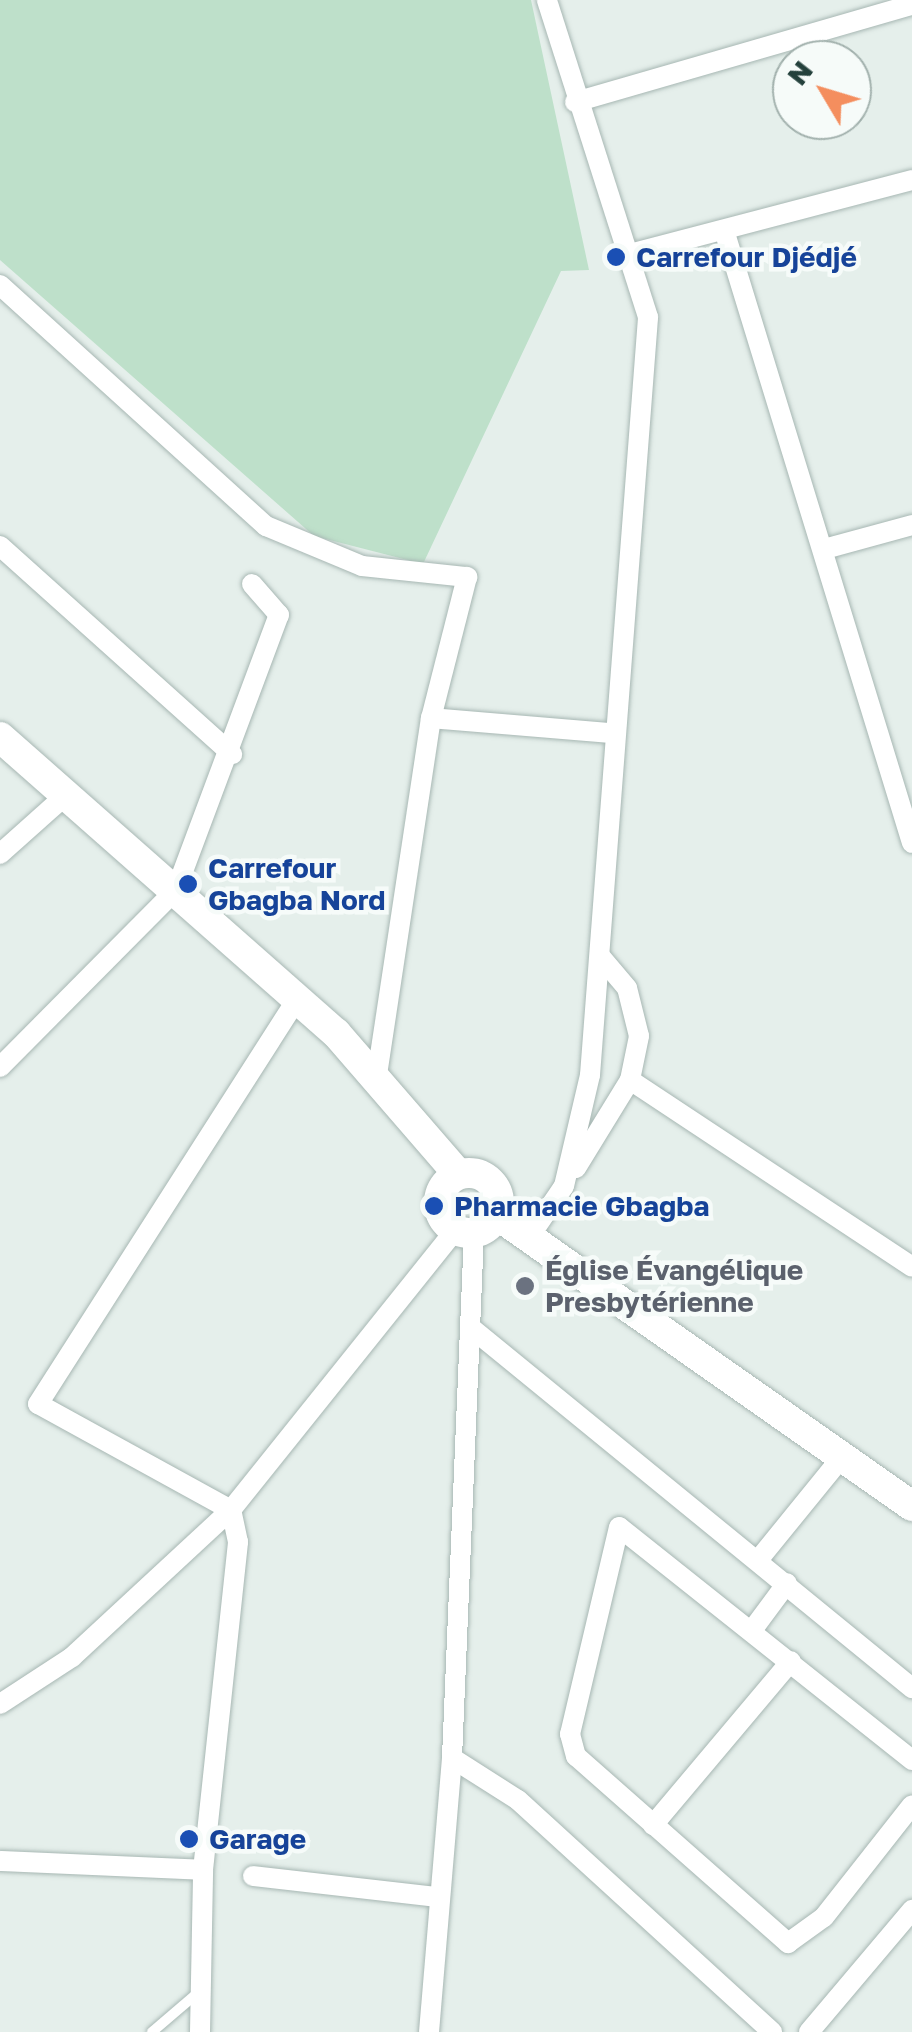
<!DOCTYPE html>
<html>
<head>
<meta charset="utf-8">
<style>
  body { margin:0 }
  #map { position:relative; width:912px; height:2032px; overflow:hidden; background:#e5efeb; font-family:"Golos Text",sans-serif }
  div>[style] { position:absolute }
  .green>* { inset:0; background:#bee0ca }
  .roads { filter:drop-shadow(0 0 2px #a7b7b3) drop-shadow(0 0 2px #a7b7b3) }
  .lane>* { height:10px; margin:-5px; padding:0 5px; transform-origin:5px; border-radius:5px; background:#fff }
  .street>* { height:20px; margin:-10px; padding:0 10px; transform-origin:10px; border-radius:10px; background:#fff }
  .secondary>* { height:30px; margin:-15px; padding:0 15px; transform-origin:15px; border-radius:15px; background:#fff }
  .secondary>.ring { margin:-15px; padding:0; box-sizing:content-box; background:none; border:30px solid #fff; border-radius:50% }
  .dots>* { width:28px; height:28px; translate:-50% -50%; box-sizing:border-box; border:5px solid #f6fbf9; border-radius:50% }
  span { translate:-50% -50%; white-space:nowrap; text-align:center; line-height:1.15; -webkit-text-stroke:9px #f6fbf9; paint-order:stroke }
  .transit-label { font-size:28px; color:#164399; font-weight:700 }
  .left { translate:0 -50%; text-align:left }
  .worship-label { font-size:28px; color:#5b616d; font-weight:700 }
  .north { position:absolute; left:772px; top:40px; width:100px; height:100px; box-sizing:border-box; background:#f6fbf9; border:2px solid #a2b1ad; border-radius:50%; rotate:308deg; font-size:28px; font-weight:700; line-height:40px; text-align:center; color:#24413c }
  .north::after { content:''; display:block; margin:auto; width:35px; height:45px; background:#f48e5e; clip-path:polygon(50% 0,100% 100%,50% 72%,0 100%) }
</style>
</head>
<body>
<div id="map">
  <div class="green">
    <i style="clip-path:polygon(0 0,531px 0,589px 270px,561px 271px,423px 564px,314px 536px,0 260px)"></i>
  </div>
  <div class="roads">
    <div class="lane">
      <i style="left:152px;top:2032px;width:65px;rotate:-40.6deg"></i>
    </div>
    <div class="street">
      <i style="left:575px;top:102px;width:351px;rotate:-16.1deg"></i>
      <i style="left:724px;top:230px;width:641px;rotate:72.95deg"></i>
      <i style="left:630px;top:254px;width:292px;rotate:-14.7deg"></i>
      <i style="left:0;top:285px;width:359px;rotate:42.2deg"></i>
      <i style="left:266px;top:526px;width:104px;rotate:22.6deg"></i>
      <i style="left:362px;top:566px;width:106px;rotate:6deg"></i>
      <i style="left:467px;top:577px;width:146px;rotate:104.3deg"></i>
      <i style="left:431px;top:718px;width:359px;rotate:98.6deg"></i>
      <i style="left:0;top:546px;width:312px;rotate:41.9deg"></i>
      <i style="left:828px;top:548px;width:87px;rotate:-15.3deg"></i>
      <i style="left:431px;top:718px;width:180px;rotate:4.8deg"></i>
      <i style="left:0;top:854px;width:89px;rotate:-41.8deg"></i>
      <i style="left:0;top:1067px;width:250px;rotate:-45.2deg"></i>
      <i style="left:176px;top:890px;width:294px;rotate:-69.5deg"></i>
      <i style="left:279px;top:615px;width:41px;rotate:-131.1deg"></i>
      <i style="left:630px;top:1080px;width:338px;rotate:33.5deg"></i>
      <i style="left:576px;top:1168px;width:103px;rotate:-58.5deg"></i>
      <i style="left:630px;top:1080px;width:45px;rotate:-78.4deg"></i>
      <i style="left:639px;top:1036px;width:49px;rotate:-104deg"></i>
      <i style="left:627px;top:988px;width:42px;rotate:-130.2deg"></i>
      <i style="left:530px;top:1236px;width:60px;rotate:-55.8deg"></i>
      <i style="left:564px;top:1186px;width:114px;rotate:-76.8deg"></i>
      <i style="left:590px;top:1075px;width:760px;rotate:-85.62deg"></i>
      <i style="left:648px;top:317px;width:333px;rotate:-107.7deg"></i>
      <i style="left:470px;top:1327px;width:571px;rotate:39.24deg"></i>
      <i style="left:231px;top:1510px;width:220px;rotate:-151.2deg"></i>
      <i style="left:38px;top:1404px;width:482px;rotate:-57.4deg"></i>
      <i style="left:759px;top:1559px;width:130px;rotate:-50.9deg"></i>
      <i style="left:753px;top:1629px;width:57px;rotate:-53.5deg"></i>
      <i style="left:0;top:1704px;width:86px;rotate:-33.1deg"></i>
      <i style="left:72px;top:1657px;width:217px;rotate:-42.8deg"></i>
      <i style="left:231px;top:1510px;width:359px;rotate:-51.3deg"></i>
      <i style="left:452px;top:1758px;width:78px;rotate:32.5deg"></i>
      <i style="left:518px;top:1800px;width:344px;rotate:42.4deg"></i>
      <i style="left:912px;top:1760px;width:374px;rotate:-141.5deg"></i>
      <i style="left:619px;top:1527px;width:213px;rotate:103.3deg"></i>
      <i style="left:570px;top:1734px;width:23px;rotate:75deg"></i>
      <i style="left:576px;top:1756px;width:283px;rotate:41.4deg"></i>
      <i style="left:788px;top:1943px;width:44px;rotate:-35.8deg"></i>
      <i style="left:824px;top:1917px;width:142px;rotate:-51.8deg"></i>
      <i style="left:653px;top:1825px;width:214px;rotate:-49.9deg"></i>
      <i style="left:0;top:1861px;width:203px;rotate:2.5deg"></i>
      <i style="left:253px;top:1876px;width:185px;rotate:6.5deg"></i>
      <i style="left:200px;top:2032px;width:162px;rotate:-88.9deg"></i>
      <i style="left:203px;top:1870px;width:330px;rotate:-83.9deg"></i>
      <i style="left:238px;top:1542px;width:33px;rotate:-102deg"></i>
      <i style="left:429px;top:2032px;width:275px;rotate:-85.2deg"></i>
      <i style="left:452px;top:1758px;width:525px;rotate:-87.6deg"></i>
      <i style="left:809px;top:2032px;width:160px;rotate:-49.8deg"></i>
    </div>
    <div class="secondary">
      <i style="left:0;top:737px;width:448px;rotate:41.4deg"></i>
      <i style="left:336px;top:1033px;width:186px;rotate:49.1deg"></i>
      <i class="ring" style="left:439px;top:1173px;width:30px;height:30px"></i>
      <i style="left:497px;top:1215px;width:507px;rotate:35.04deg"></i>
    </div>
  </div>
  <div class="dots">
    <i style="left:616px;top:257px;background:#1a4fb4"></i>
    <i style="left:188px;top:884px;background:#1a4fb4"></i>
    <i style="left:434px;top:1206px;background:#1a4fb4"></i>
    <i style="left:525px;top:1286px;background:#6b7280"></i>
    <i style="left:189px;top:1839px;background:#1a4fb4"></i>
  </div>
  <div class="transit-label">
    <span class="left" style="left:636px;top:257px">Carrefour Djédjé</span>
    <span class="left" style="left:208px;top:884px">Carrefour<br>Gbagba Nord</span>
    <span class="left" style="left:454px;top:1206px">Pharmacie Gbagba</span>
    <span class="left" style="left:209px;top:1839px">Garage</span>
  </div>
  <div class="worship-label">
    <span class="left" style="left:545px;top:1286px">Église Évangélique<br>Presbytérienne</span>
  </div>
  <div class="north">N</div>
</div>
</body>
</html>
